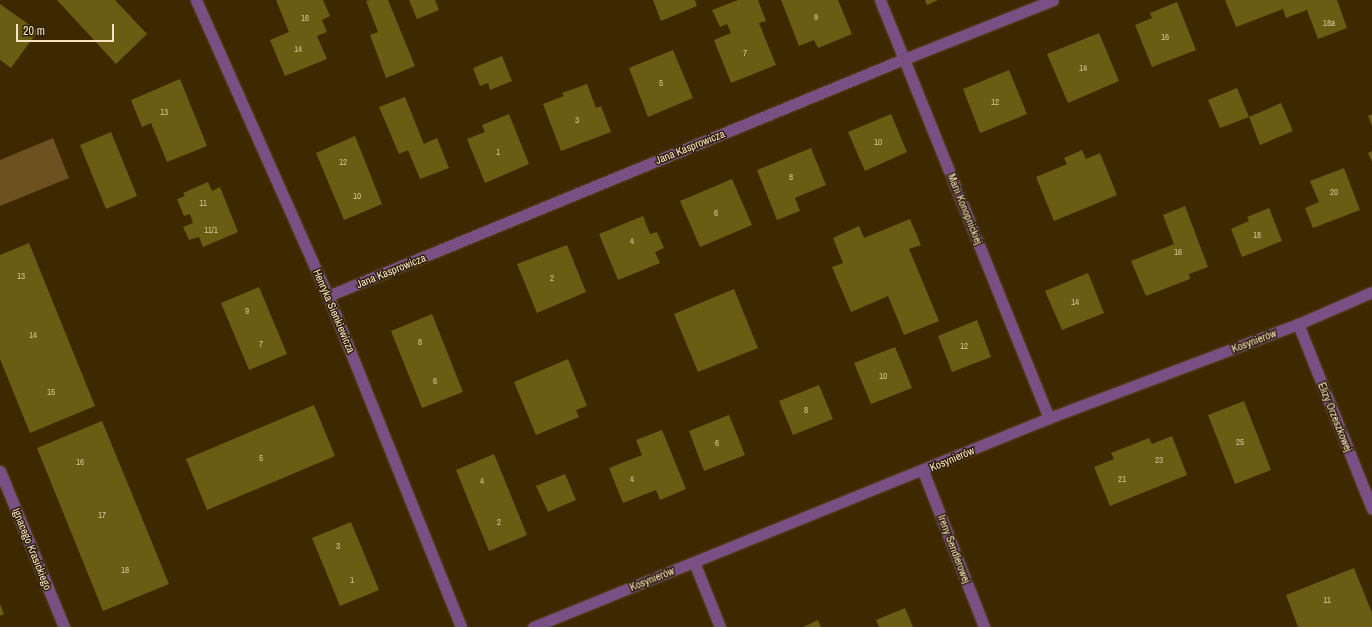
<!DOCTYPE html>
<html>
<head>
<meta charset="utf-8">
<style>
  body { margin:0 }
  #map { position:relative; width:1372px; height:627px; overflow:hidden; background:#3d2800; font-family:"Archivo Narrow",sans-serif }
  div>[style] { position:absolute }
  .green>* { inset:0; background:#6d5121 }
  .building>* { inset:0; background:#695d13 }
  .roads { filter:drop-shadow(0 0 1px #5b461f) drop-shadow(0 0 1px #5b461f) }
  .minor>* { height:11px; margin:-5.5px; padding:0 5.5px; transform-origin:5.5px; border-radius:5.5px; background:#794f84 }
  span { translate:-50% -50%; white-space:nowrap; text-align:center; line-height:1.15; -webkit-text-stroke:3px #2d200a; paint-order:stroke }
  .number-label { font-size:9px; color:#d5c296 }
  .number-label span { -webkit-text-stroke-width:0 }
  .street-label { font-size:11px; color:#f9e3c1 }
  .scale { position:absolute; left:16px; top:24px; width:98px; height:18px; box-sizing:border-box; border:2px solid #f9e3c1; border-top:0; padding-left:5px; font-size:12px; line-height:14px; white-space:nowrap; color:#f9e3c1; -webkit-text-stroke:3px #2d200a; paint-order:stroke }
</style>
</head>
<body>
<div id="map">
  <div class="green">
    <i style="clip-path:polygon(53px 138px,69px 178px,0 206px,0 160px)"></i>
  </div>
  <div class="building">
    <i style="clip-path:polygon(57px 0,115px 0,147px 34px,116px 64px)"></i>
    <i style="clip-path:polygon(276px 0,323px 0,330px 16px,322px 20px,327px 32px,317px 36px,327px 59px,285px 76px,270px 40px,289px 32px)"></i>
    <i style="clip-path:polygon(370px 0,388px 0,415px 66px,386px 78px,370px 35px,378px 32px,366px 1px)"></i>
    <i style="clip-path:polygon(409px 0,435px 0,439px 10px,417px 19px)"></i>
    <i style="clip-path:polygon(653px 0,695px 0,697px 6px,661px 21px)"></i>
    <i style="clip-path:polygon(738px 0,758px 0,766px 21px,759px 23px,776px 65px,731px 83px,714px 40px,731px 33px,727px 24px,720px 27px,712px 10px)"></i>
    <i style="clip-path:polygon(781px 0,838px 0,852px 34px,818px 48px,814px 40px,799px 46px)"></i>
    <i style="clip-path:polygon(925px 0,938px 0,927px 5px)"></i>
    <i style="clip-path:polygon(1225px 0,1337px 0,1347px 28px,1318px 39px,1307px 10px,1286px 18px,1283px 9px,1236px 27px)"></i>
    <i style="clip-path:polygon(1177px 2px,1196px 50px,1152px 67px,1135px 25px,1152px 18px,1150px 13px)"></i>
    <i style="clip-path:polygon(0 4px,38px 31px,11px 68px,0 60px)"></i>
    <i style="clip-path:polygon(1099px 33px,1119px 81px,1068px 103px,1047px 54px)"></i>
    <i style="clip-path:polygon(673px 50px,693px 98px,648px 117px,629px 68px)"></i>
    <i style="clip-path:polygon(502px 56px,512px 81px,490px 90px,488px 83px,480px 86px,473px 68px)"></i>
    <i style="clip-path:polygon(1009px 70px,1027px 114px,980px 133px,963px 89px)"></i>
    <i style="clip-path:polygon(180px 79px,207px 146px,167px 162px,151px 123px,142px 127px,131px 100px)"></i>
    <i style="clip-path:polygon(587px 84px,596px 108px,601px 106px,611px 132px,561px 151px,543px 104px,564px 96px,562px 93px)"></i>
    <i style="clip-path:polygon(1237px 88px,1249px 117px,1220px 128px,1208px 100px)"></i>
    <i style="clip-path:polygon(405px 97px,424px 144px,437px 138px,449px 168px,420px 179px,408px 150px,399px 154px,379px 107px)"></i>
    <i style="clip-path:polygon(1281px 103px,1293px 131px,1260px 145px,1249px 117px)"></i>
    <i style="clip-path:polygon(509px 114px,529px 164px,485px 183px,467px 139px,485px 132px,482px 125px)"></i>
    <i style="clip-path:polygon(891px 114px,907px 152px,865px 171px,848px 132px)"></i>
    <i style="clip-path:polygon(1372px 114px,1372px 126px,1368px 116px)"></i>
    <i style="clip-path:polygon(111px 132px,137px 196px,106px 209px,80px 145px)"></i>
    <i style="clip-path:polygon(355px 136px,382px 204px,344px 220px,316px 153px)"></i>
    <i style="clip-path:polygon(811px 148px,826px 185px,795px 198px,800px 211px,777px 220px,757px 170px)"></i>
    <i style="clip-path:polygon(1082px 150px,1086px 159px,1100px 153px,1117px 195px,1054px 221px,1036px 177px,1067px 164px,1064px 158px)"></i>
    <i style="clip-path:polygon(1372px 151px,1372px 162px,1368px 153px)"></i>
    <i style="clip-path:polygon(1344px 168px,1360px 210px,1313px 228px,1305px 208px,1319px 202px,1310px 181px)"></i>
    <i style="clip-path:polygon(732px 179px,752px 225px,700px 247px,680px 201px)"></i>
    <i style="clip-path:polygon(208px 182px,212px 191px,220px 187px,238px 232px,203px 247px,199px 237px,189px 240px,183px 227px,193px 223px,190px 214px,184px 216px,177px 199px,185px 196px,183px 193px)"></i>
    <i style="clip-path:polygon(1185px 206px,1208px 267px,1189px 274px,1190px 279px,1146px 296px,1131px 261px,1174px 244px,1163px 215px)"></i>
    <i style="clip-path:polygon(1269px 208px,1282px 241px,1242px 257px,1231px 229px,1249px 221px,1247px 217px)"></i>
    <i style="clip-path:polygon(643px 216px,650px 234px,657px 232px,664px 248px,655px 252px,660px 263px,618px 280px,599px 234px)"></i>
    <i style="clip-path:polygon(910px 219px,921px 245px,909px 249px,939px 321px,904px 335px,888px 296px,851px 312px,832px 267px,843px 263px,833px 238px,859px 226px,864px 238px)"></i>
    <i style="clip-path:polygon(29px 243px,95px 406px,30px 433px,0 359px,0 255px)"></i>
    <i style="clip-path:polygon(567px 245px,586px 292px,537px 313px,517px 264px)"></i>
    <i style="clip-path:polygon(1088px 273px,1104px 313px,1062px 330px,1045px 291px)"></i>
    <i style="clip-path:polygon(259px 287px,287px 354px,249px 370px,221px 303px)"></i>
    <i style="clip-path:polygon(734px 289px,758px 348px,698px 372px,674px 314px)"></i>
    <i style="clip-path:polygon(432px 314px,463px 392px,422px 408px,391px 331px)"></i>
    <i style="clip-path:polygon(977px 320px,991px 357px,952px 372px,938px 336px)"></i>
    <i style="clip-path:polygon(895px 347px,912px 388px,871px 404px,854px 363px)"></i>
    <i style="clip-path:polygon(568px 359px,587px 406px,576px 410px,579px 417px,536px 435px,514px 382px)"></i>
    <i style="clip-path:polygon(819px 385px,833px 419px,793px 435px,779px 401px)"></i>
    <i style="clip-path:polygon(1244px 401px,1271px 470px,1235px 484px,1208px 415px)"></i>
    <i style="clip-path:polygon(314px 405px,335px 456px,207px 510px,186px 459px)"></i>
    <i style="clip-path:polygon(729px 415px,745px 455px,704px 471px,689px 431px)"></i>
    <i style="clip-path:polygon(102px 421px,169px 584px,103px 611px,37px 448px)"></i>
    <i style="clip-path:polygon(662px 430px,686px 489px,660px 500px,656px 490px,623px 503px,609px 468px,642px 455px,636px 440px)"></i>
    <i style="clip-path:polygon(1172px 436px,1187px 475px,1110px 506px,1094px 467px,1114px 459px,1111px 453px,1149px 438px,1152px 444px)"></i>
    <i style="clip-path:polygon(494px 454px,527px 535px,489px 551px,456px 470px)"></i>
    <i style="clip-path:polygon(565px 474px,576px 500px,548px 512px,536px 486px)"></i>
    <i style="clip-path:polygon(351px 522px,379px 590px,340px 606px,312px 538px)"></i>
    <i style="clip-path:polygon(1354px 568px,1372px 613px,1372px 627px,1298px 627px,1286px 595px)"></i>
    <i style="clip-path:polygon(0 604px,4px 614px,0 616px)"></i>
    <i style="clip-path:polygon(905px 608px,913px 627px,879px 627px,876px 620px)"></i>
    <i style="clip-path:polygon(818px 620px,821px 627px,803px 627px)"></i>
  </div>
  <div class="roads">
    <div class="minor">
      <i style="left:196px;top:0;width:324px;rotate:66deg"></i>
      <i style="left:328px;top:296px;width:357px;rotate:68.1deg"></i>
      <i style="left:880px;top:0;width:451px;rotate:68deg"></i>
      <i style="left:328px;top:296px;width:623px;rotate:-22.37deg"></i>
      <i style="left:904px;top:59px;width:160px;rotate:-21.6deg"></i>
      <i style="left:1298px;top:324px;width:199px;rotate:68.2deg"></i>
      <i style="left:0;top:471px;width:169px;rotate:67.7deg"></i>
      <i style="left:923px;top:471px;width:168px;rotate:68.6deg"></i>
      <i style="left:694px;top:562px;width:70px;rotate:68.2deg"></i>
      <i style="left:533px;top:627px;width:557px;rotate:-22.05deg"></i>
      <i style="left:1049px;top:418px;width:266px;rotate:-20.7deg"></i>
      <i style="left:1298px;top:324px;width:81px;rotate:-23.4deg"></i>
    </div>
  </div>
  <div class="number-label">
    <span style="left:816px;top:17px">9</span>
    <span style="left:305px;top:18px">16</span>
    <span style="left:1329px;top:23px">18a</span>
    <span style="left:1165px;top:37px">16</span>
    <span style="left:298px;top:49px">14</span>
    <span style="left:745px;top:53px">7</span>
    <span style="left:1083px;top:68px">14</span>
    <span style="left:661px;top:83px">5</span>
    <span style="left:995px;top:102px">12</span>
    <span style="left:164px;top:112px">13</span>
    <span style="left:577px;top:120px">3</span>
    <span style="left:878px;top:142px">10</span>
    <span style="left:498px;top:152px">1</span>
    <span style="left:343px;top:162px">12</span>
    <span style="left:791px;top:177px">8</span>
    <span style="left:1334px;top:192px">20</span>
    <span style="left:357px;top:196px">10</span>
    <span style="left:203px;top:203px">11</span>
    <span style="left:716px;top:213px">6</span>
    <span style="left:211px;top:230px">11/1</span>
    <span style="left:1257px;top:235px">18</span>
    <span style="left:632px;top:241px">4</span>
    <span style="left:1178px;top:252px">16</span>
    <span style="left:21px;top:276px">13</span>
    <span style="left:552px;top:278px">2</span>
    <span style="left:1075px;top:302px">14</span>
    <span style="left:247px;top:311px">9</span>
    <span style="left:33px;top:335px">14</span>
    <span style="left:420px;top:342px">8</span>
    <span style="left:261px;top:344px">7</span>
    <span style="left:964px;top:346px">12</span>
    <span style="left:883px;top:376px">10</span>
    <span style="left:435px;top:381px">6</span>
    <span style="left:51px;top:392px">15</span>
    <span style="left:806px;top:410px">8</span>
    <span style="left:1240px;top:442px">25</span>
    <span style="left:717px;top:443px">6</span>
    <span style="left:261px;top:458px">5</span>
    <span style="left:1159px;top:460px">23</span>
    <span style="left:80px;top:462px">16</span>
    <span style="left:632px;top:479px">4</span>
    <span style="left:1122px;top:479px">21</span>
    <span style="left:482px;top:481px">4</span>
    <span style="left:102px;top:515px">17</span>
    <span style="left:499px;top:522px">2</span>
    <span style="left:338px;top:546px">3</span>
    <span style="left:125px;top:570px">18</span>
    <span style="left:352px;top:580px">1</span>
    <span style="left:1327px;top:600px">11</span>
  </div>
  <div class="street-label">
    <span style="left:690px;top:147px;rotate:-22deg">Jana Kasprowicza</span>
    <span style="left:965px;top:209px;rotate:68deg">Marii Konopnickiej</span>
    <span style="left:391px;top:271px;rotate:-22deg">Jana Kasprowicza</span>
    <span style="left:334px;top:311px;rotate:67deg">Henryka Sienkiewicza</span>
    <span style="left:1254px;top:341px;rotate:-21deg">Kosynierów</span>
    <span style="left:1335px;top:417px;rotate:68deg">Elizy Orzeszkowej</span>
    <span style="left:952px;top:459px;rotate:-23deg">Kosynierów</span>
    <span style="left:32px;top:549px;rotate:68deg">Ignacego Krasickiego</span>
    <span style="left:954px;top:549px;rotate:69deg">Ireny Sendlerowej</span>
    <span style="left:652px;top:579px;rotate:-22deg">Kosynierów</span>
  </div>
  <div class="scale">20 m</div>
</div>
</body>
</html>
